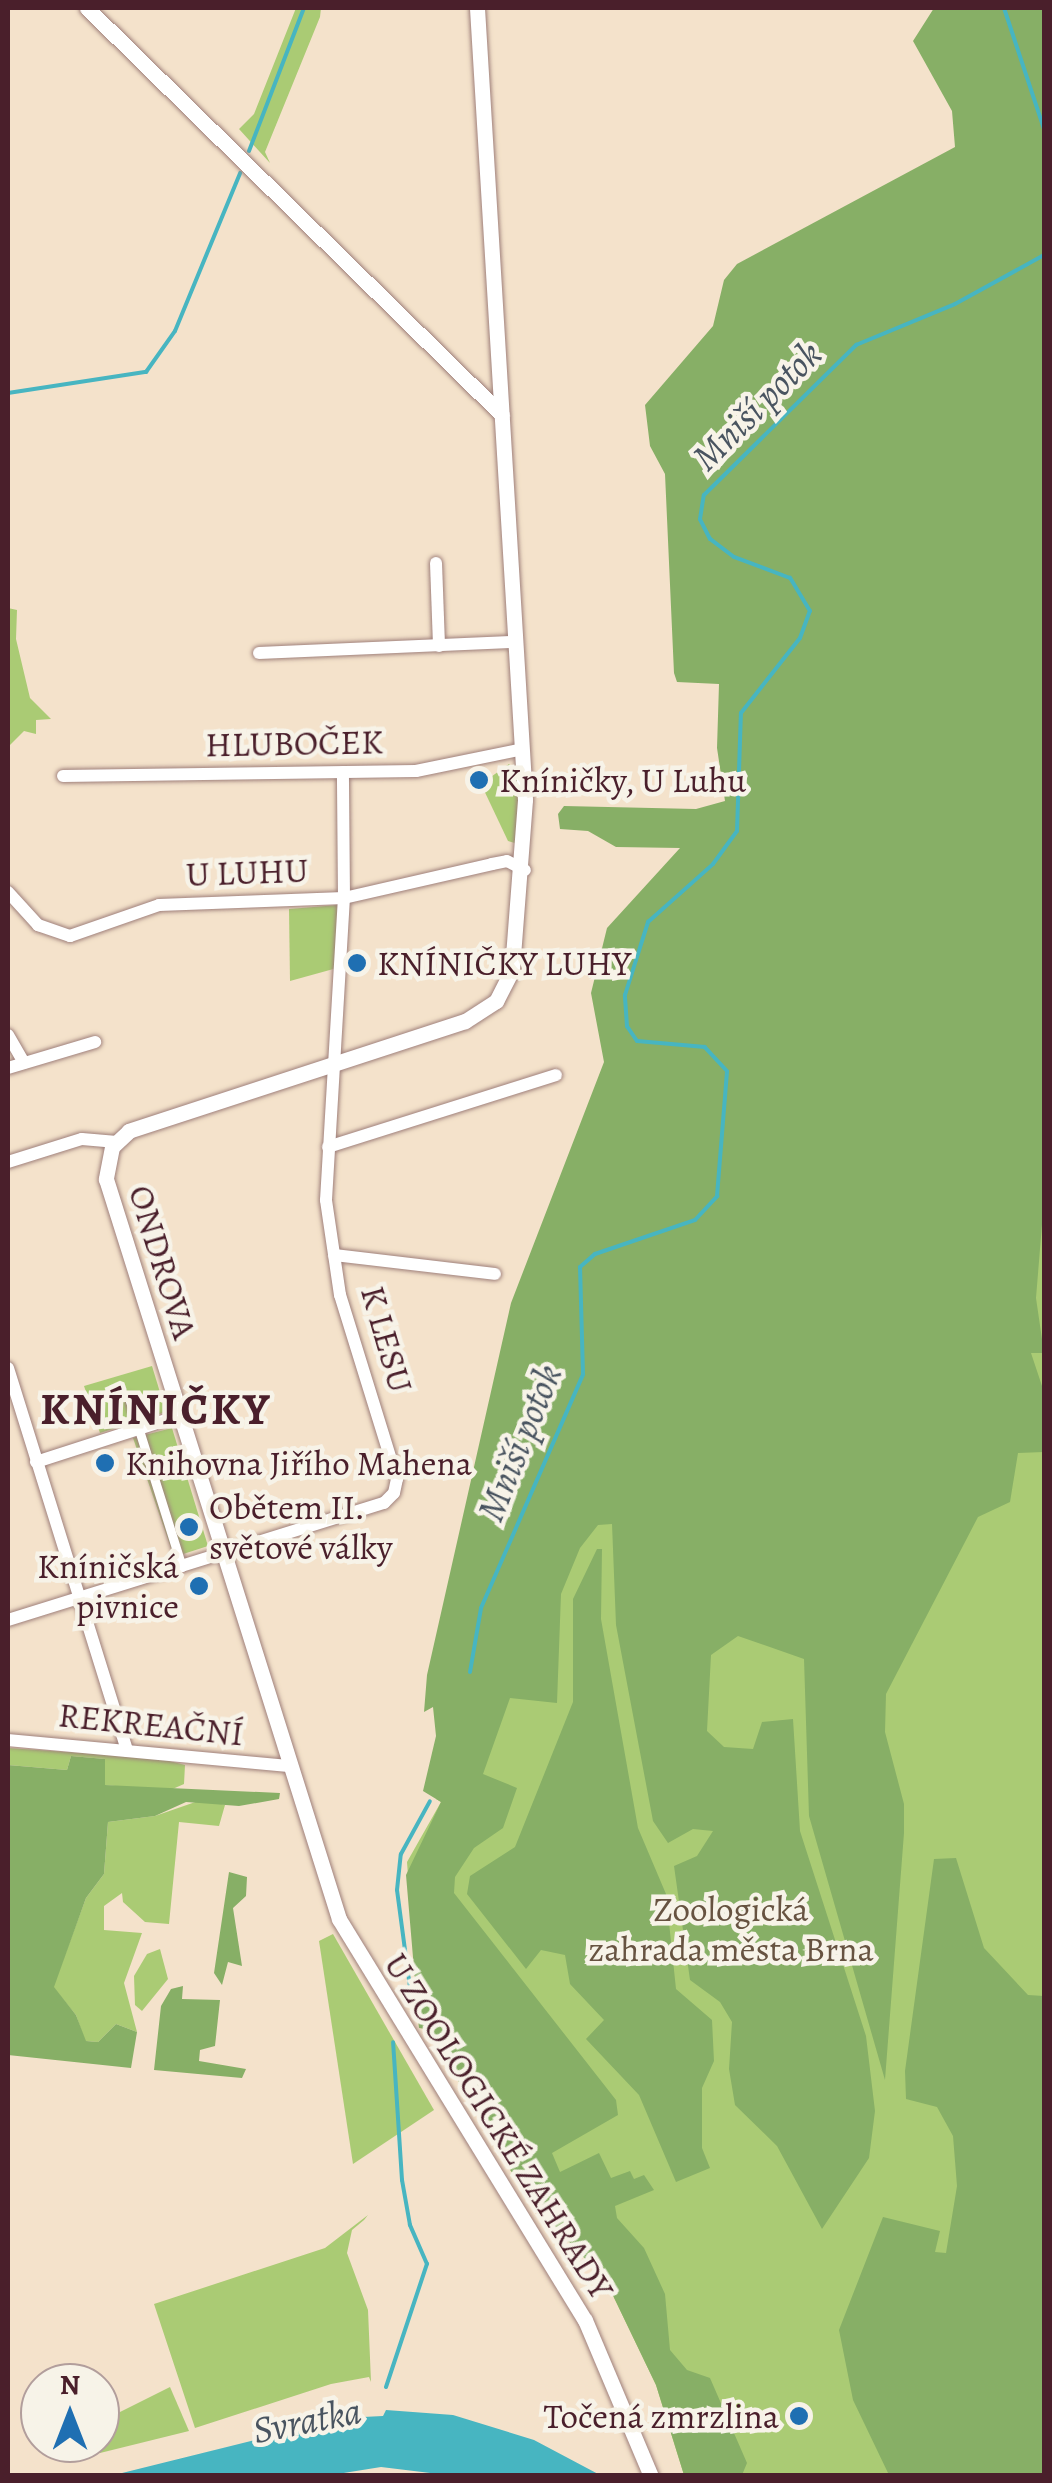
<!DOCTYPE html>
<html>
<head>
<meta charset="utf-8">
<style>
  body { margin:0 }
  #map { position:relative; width:1052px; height:2483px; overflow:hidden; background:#f4e2cb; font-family:Alegreya,serif }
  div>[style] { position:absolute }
  .green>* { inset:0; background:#aacb74 }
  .forest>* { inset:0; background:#87af66 }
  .water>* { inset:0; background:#47b5c1 }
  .stream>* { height:4px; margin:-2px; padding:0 2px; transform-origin:2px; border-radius:2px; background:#47b5c1 }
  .roads { filter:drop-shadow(0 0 2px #9f807b) drop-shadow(0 0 2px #9f807b) }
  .pedestrian>* { height:9px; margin:-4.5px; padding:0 4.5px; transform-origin:4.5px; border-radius:4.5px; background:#fff }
  .minor>* { height:12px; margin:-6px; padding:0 6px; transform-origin:6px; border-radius:6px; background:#fff }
  .tertiary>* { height:15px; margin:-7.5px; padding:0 7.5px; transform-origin:7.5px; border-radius:7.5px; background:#fff }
  .dots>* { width:28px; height:28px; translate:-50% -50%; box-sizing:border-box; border:5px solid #f7f3e8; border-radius:50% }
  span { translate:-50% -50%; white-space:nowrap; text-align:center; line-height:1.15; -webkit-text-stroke:9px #f7f3e8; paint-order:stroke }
  .street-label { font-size:35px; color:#4a1f2b }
  .poi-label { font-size:35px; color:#4a1f2b }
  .left { translate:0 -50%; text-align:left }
  .right { translate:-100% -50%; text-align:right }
  .park-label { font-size:35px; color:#675341 }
  .water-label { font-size:38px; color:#495460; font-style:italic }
  .district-label { font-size:45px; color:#4a1f2b; font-weight:700; letter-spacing:2.5px }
  .frame { position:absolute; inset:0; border:10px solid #4a1f2b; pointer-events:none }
  .north { position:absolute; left:20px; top:2363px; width:100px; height:100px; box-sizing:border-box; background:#f7f3e8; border:2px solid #b29e9c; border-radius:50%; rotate:0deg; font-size:28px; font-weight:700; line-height:40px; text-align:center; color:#4a1f2b }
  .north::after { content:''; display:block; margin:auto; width:35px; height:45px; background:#1f6fb2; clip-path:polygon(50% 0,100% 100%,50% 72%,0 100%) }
</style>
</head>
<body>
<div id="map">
  <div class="green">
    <i style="clip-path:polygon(296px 8px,321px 8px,320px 17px,265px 152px,270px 163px,239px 129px,254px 114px)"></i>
    <i style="clip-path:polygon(8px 608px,17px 610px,16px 639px,30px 698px,51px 719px,36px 720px,36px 734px,24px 731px,8px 747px)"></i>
    <i style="clip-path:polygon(509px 764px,518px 772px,518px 844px,508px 841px,481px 784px)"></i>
    <i style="clip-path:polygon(338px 905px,337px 968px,290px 981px,289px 909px)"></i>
    <i style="clip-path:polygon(1044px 1062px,1044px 2475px,684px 2475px,656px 2385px,606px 2281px,525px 2195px,428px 2029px,419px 2028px,407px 1862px,441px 1802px,436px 1799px,496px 1624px)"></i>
    <i style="clip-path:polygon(152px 1366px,166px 1412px,100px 1433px,84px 1386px)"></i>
    <i style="clip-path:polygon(172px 1428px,208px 1546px,174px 1557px,133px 1438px)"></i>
    <i style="clip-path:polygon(8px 1748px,158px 1758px,185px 1765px,184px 1784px,168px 1791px,105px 1785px,105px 1759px,71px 1756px,67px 1770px,8px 1765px)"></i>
    <i style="clip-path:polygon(204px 1799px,225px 1805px,219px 1826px,179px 1822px,169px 1924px,145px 1922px,123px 1902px,122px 1893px,104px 1906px,104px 1930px,142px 1933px,124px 1983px,137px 2032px,116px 2024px,98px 2042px,85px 2041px,76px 2015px,53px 1987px,86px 1898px,104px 1874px,108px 1822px,155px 1816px)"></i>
    <i style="clip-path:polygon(333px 1934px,434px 2110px,353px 2164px,319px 1941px)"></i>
    <i style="clip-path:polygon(160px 1949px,168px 1979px,142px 2011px,135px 2005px,134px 1976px,147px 1954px)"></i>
    <i style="clip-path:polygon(368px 2215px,364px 2220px,352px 2230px,347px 2253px,368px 2310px,371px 2382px,369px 2377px,331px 2384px,195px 2428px,154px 2304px,325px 2248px)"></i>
    <i style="clip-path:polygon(170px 2387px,189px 2431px,100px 2453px,100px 2422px)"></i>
  </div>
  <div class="forest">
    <i style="clip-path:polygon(934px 8px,1044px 8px,1044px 1200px,1036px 1298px,1044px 1353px,1031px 1353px,1044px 1392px,1044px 1452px,1018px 1453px,1010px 1502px,978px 1517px,886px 1694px,885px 1732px,904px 1804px,904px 1833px,885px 2080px,809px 1816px,804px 1659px,738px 1636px,711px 1655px,707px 1731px,724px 1747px,753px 1749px,762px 1722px,793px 1719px,800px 1831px,866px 2036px,875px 2111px,869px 2158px,822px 2229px,777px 2146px,735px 2105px,729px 2069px,732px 2022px,720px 2002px,690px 1980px,674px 1866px,697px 1856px,713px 1831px,693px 1829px,668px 1843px,653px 1821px,616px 1625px,612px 1524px,598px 1525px,580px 1548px,561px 1594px,557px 1703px,510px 1698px,483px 1774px,517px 1788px,503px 1828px,474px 1848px,455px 1877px,454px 1893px,616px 2100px,618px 2115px,552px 2153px,560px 2172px,599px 2153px,611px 2178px,630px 2171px,634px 2179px,644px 2175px,654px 2190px,615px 2206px,617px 2218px,644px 2248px,665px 2294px,670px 2350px,687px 2370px,710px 2378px,747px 2463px,742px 2475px,684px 2475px,656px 2385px,606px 2281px,525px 2195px,428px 2029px,419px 2028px,406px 1875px,441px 1802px,423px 1791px,436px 1736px,433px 1707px,424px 1712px,427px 1675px,511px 1303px,604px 1062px,591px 993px,607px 928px,680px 848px,616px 847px,588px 831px,560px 829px,558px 814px,564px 806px,696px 809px,725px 801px,717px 748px,719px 684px,677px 682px,674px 673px,665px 474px,650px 446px,645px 405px,713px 326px,724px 280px,737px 264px,955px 147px,952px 111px,913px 41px)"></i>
    <i style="clip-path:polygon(597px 1549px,602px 1549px,601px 1619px,638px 1828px,666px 1894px,676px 1989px,712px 2020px,714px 2061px,702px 2088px,702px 2148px,710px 2168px,676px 2182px,639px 2095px,586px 2039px,604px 2020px,570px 1984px,565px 1955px,541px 1950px,526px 1969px,467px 1894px,470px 1876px,515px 1847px,573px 1702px,573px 1599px)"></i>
    <i style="clip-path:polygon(71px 1756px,105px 1759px,105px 1785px,280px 1793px,279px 1799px,239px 1806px,186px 1802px,155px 1816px,108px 1822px,104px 1874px,86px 1898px,54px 1987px,76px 2015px,86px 2041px,98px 2042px,116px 2024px,137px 2032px,131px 2068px,8px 2055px,8px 1765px,67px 1770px)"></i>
    <i style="clip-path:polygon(956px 1858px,984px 1948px,1028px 1995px,1044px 1996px,1044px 2475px,889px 2475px,853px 2400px,839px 2330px,883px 2217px,940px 2231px,935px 2252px,946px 2253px,957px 2186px,953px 2136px,937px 2107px,906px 2099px,905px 2071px,934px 1859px)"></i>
    <i style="clip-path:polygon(229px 1872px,247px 1877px,246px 1896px,233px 1908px,242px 1966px,228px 1962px,222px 1985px,214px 1973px)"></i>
    <i style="clip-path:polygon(183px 1986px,182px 1999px,220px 2000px,215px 2046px,200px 2050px,199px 2061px,246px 2069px,242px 2078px,154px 2070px,161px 2006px,171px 1989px)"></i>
  </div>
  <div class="water">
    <i style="clip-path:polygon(386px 2410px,453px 2415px,534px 2440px,600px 2475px,455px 2476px,381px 2467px,325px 2476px,114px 2475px,343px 2418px,383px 2416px)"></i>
  </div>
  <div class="stream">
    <i style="left:1004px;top:8px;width:127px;rotate:71.7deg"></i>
    <i style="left:249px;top:151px;width:153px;rotate:-69deg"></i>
    <i style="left:8px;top:393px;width:140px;rotate:-8.7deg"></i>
    <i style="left:146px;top:372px;width:50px;rotate:-54.7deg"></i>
    <i style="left:175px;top:331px;width:171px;rotate:-67.6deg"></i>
    <i style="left:470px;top:1672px;width:65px;rotate:-80.2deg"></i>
    <i style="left:481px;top:1608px;width:255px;rotate:-66.4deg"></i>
    <i style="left:583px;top:1374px;width:107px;rotate:-91.6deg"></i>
    <i style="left:580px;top:1267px;width:20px;rotate:-41deg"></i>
    <i style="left:595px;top:1254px;width:106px;rotate:-18.8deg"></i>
    <i style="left:695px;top:1220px;width:33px;rotate:-47deg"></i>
    <i style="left:717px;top:1196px;width:125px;rotate:-85.4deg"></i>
    <i style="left:727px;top:1071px;width:33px;rotate:-133deg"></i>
    <i style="left:705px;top:1047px;width:68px;rotate:-175deg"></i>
    <i style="left:637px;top:1041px;width:18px;rotate:-124deg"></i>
    <i style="left:627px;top:1026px;width:31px;rotate:-94deg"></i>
    <i style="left:625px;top:995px;width:77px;rotate:-72.5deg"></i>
    <i style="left:648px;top:922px;width:87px;rotate:-41.7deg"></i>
    <i style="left:713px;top:864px;width:41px;rotate:-54deg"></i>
    <i style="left:737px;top:831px;width:118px;rotate:-88.1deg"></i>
    <i style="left:741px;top:713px;width:95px;rotate:-51.8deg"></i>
    <i style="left:800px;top:638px;width:29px;rotate:-70deg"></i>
    <i style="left:810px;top:611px;width:39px;rotate:-121deg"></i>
    <i style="left:790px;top:578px;width:60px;rotate:-159.4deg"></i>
    <i style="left:734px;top:557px;width:30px;rotate:-143deg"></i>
    <i style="left:710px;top:539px;width:22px;rotate:-117deg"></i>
    <i style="left:700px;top:519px;width:24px;rotate:-81deg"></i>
    <i style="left:704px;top:495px;width:214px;rotate:-44.6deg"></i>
    <i style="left:856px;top:345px;width:107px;rotate:-22.5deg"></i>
    <i style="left:955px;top:304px;width:102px;rotate:-28.8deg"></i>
    <i style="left:413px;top:2010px;width:121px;rotate:-97.6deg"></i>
    <i style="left:397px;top:1890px;width:36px;rotate:-84deg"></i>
    <i style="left:401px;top:1854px;width:60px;rotate:-61.3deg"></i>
    <i style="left:386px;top:2387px;width:130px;rotate:-71.6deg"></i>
    <i style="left:427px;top:2264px;width:43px;rotate:-113.6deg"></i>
    <i style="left:410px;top:2225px;width:46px;rotate:-100.1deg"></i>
    <i style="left:402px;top:2180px;width:138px;rotate:-93.7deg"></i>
  </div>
  <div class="roads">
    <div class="pedestrian">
      <i style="left:129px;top:1398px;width:177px;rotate:72.6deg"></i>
    </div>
    <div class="minor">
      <i style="left:436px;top:563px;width:83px;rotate:87.9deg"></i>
      <i style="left:259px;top:653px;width:257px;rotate:-2.5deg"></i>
      <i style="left:63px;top:776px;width:353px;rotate:-0.8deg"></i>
      <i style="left:416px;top:771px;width:109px;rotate:-11.6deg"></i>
      <i style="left:8px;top:892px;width:45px;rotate:47.7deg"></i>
      <i style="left:38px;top:925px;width:34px;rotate:19deg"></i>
      <i style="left:70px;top:936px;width:94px;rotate:-19.2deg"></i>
      <i style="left:159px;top:905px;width:185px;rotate:-2.2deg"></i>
      <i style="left:344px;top:898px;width:152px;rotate:-12.9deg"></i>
      <i style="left:492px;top:864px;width:15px;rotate:-11deg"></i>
      <i style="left:507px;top:861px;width:20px;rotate:27deg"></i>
      <i style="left:8px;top:1035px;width:32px;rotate:60deg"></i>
      <i style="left:8px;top:1068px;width:91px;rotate:-16.6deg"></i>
      <i style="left:328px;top:1147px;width:239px;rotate:-17.5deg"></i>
      <i style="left:8px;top:1162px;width:77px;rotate:-17.3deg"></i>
      <i style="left:82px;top:1139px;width:32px;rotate:5deg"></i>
      <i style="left:334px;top:1255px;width:162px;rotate:6.7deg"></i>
      <i style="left:8px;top:1368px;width:401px;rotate:72.7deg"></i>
      <i style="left:36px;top:1462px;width:149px;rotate:-17.9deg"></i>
      <i style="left:8px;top:1620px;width:394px;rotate:-17.3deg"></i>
      <i style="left:384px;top:1503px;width:14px;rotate:-45deg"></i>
      <i style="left:394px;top:1493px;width:14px;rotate:-78deg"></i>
      <i style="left:397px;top:1479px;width:193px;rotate:-107.2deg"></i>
      <i style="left:340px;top:1295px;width:96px;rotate:-98.4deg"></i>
      <i style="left:326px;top:1200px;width:303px;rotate:-86.6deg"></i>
      <i style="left:344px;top:898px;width:126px;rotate:-90.5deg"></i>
      <i style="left:8px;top:1740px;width:281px;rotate:5.3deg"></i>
    </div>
    <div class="tertiary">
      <i style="left:87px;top:8px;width:581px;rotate:44.44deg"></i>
      <i style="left:477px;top:8px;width:793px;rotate:86.53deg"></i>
      <i style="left:525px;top:800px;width:170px;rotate:94.4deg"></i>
      <i style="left:512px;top:970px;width:35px;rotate:117deg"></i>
      <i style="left:496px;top:1001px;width:37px;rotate:147deg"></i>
      <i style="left:465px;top:1021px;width:354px;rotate:161.9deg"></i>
      <i style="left:129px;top:1131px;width:23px;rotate:137deg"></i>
      <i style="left:112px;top:1147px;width:33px;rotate:101deg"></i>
      <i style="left:106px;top:1179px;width:776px;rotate:72.52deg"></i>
      <i style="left:339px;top:1919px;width:470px;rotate:58.5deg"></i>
      <i style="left:585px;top:2320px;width:169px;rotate:67.1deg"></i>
    </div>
  </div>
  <div class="dots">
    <i style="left:479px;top:780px;background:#1f6fb2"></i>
    <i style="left:357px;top:963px;background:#1f6fb2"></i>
    <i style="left:105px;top:1463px;background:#1f6fb2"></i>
    <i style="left:189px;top:1527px;background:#1f6fb2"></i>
    <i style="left:199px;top:1586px;background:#1f6fb2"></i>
    <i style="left:799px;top:2416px;background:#1f6fb2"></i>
  </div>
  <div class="street-label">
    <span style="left:294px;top:743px;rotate:-1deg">HLUBOČEK</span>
    <span style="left:247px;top:872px;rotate:-2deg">U LUHU</span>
    <span style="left:163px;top:1262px;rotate:73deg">ONDROVA</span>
    <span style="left:387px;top:1339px;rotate:74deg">K LESU</span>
    <span style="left:151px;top:1724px;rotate:6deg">REKREAČNÍ</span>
    <span style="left:499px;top:2126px;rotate:58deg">U ZOOLOGICKÉ ZAHRADY</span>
  </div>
  <div class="poi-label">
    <span class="left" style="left:499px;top:780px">Kníničky, U Luhu</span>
    <span class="left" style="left:377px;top:963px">KNÍNIČKY LUHY</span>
    <span class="left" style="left:125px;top:1463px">Knihovna Jiřího Mahena</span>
    <span class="left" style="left:209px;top:1527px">Obětem II.<br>světové války</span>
    <span class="right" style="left:179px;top:1586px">Kníničská<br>pivnice</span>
    <span class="right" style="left:779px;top:2416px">Točená zmrzlina</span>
  </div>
  <div class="park-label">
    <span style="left:731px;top:1929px">Zoologická<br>zahrada města Brna</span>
  </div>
  <div class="water-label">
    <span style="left:757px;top:406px;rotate:-45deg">Mniší potok</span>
    <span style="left:520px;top:1443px;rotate:-68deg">Mniší potok</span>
    <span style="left:307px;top:2421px;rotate:-11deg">Svratka</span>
  </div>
  <div class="district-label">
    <span style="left:156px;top:1410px">KNÍNIČKY</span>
  </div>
  <div class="frame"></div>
  <div class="north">N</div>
</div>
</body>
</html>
